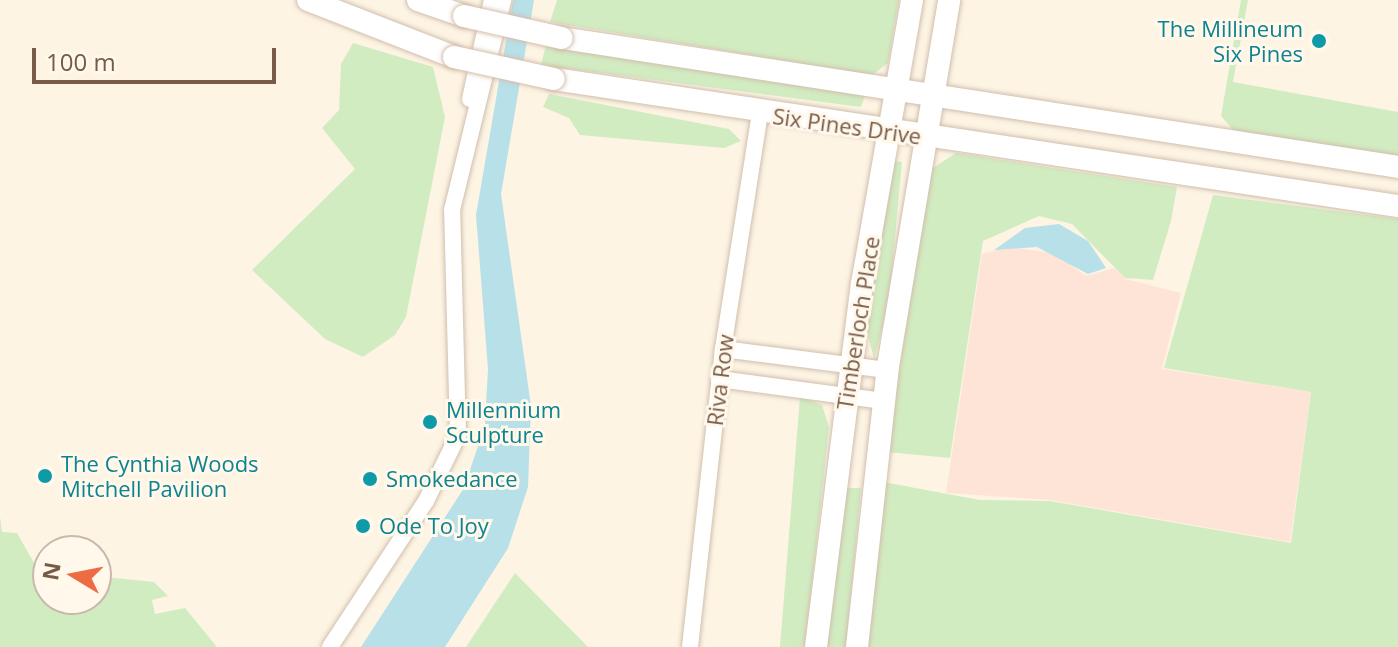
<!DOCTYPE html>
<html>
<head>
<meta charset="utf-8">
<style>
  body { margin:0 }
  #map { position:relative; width:1398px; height:647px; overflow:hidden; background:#fdf4e4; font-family:"Open Sans",sans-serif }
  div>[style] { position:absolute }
  .commercial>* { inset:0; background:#fee4d7 }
  .green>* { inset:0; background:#d2ecc2 }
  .water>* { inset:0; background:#b7e0e8 }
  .roads { filter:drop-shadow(0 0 2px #d1beac) drop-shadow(0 0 2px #d1beac) }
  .street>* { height:16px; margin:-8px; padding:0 8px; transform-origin:8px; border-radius:8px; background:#fff }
  .secondary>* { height:22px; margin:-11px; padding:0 11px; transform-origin:11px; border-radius:11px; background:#fff }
  .bridges { filter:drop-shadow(0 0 2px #d5beaa) drop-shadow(0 0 2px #d5beaa) }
  .secondary-bridge>* { height:22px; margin:-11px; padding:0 11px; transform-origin:11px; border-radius:11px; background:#fff }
  .dots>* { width:22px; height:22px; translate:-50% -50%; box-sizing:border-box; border:4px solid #fff8eb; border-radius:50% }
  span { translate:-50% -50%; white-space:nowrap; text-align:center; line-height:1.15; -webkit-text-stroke:6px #fff8eb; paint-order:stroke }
  .culture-label { font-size:22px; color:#0d838f }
  .right { translate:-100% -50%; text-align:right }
  .left { translate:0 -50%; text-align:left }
  .street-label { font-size:22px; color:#775a48 }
  .north { position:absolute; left:32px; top:535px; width:80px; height:80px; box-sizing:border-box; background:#fff8eb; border:2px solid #c9b9aa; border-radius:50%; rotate:280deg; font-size:22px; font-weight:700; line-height:32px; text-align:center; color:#775a48 }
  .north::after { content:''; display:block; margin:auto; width:28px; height:36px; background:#ee6c43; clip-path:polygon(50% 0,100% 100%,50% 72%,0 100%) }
  .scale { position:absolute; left:32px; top:48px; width:244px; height:36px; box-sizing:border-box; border:4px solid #775a48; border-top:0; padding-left:10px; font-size:24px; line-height:28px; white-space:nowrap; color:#775a48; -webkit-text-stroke:6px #fff8eb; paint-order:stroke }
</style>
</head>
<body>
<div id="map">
  <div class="commercial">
    <i style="clip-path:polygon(1008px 247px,1054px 253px,1086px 276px,1114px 268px,1126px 279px,1181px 293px,1162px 369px,1311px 392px,1290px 542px,1050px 500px,946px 493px,982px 254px)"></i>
  </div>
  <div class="green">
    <i style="clip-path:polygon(557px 0,899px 0,888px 63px,872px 75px,550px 22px)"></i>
    <i style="clip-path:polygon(1241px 0,1248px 0,1233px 82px,1398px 112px,1398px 159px,1234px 131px,1221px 116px)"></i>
    <i style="clip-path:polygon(353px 43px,433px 67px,445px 117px,406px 317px,395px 335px,363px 357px,325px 339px,252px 270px,355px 169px,322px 128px,339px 110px,341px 64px)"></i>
    <i style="clip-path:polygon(546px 45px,865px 95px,861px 107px,541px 65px)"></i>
    <i style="clip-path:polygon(549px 94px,729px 129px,741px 141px,724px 148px,580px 135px,569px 118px,543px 107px)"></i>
    <i style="clip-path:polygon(956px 153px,1177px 187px,1171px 221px,1153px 280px,1125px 278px,1072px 224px,1039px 216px,983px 241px,950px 458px,887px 452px,930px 170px)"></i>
    <i style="clip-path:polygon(892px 161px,902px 162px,889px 302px,874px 359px,866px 328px)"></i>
    <i style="clip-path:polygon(1213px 195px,1398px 219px,1398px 647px,867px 647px,883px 482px,980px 500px,1050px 501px,1291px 543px,1311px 392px,1164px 368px)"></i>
    <i style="clip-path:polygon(800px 397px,822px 405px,829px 427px,805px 647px,780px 647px)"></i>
    <i style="clip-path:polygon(844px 488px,861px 488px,846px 647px,825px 647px)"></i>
    <i style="clip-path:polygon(0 517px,2px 532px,17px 533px,37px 568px,46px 568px,48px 599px,96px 599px,96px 576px,154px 582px,168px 596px,152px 600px,155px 614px,185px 608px,217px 647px,0 647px)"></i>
    <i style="clip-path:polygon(515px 573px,588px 647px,466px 647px)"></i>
  </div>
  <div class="water">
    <i style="clip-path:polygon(513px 0,534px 0,501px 194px,531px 406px,528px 487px,508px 548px,445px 647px,361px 647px,464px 488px,485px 425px,488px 369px,476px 215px)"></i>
    <i style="clip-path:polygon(1059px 224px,1088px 241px,1106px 268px,1088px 274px,1037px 247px,994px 250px,1025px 228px)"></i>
  </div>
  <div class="roads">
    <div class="street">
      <i style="left:470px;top:99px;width:101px;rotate:-77.5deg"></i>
      <i style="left:723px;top:349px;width:165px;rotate:7.3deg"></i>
      <i style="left:719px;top:379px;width:166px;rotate:7.6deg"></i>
      <i style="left:330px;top:647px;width:175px;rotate:-56.7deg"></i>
      <i style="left:426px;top:501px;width:73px;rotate:-64.1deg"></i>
      <i style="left:458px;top:435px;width:225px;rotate:-91.5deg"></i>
      <i style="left:452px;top:210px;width:216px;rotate:-76.3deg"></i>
      <i style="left:690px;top:647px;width:300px;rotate:-83.7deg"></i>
      <i style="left:723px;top:349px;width:238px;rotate:-81.1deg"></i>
    </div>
    <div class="secondary">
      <i style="left:308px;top:0;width:157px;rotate:21.3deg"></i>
      <i style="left:418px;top:0;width:49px;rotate:19.2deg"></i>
      <i style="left:562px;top:38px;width:846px;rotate:8.77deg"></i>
      <i style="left:554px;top:79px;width:854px;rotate:8.56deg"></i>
      <i style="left:816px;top:647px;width:366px;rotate:-82.8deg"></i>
      <i style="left:862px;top:284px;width:288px;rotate:-80deg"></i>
      <i style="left:857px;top:647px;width:283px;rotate:-83.7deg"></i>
      <i style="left:888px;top:366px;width:371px;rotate:-80.5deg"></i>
    </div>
  </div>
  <div class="bridges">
    <div class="secondary-bridge">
      <i style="left:464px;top:16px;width:100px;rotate:12.7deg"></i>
      <i style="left:454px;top:57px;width:102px;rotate:12.4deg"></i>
    </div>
  </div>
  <div class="dots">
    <i style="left:1319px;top:41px;background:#0f9aa8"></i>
    <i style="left:430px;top:422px;background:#0f9aa8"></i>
    <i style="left:45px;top:476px;background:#0f9aa8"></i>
    <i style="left:370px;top:479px;background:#0f9aa8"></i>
    <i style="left:363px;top:526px;background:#0f9aa8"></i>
  </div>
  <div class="culture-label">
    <span class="right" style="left:1303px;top:41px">The Millineum<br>Six Pines</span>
    <span class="left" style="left:446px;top:422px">Millennium<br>Sculpture</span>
    <span class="left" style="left:61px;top:476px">The Cynthia Woods<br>Mitchell Pavilion</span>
    <span class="left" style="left:386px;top:479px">Smokedance</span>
    <span class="left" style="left:379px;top:526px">Ode To Joy</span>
  </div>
  <div class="street-label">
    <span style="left:847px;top:126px;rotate:8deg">Six Pines Drive</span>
    <span style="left:858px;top:323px;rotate:-81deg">Timberloch Place</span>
    <span style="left:720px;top:380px;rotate:-83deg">Riva Row</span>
  </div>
  <div class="north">N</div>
  <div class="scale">100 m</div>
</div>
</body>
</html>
